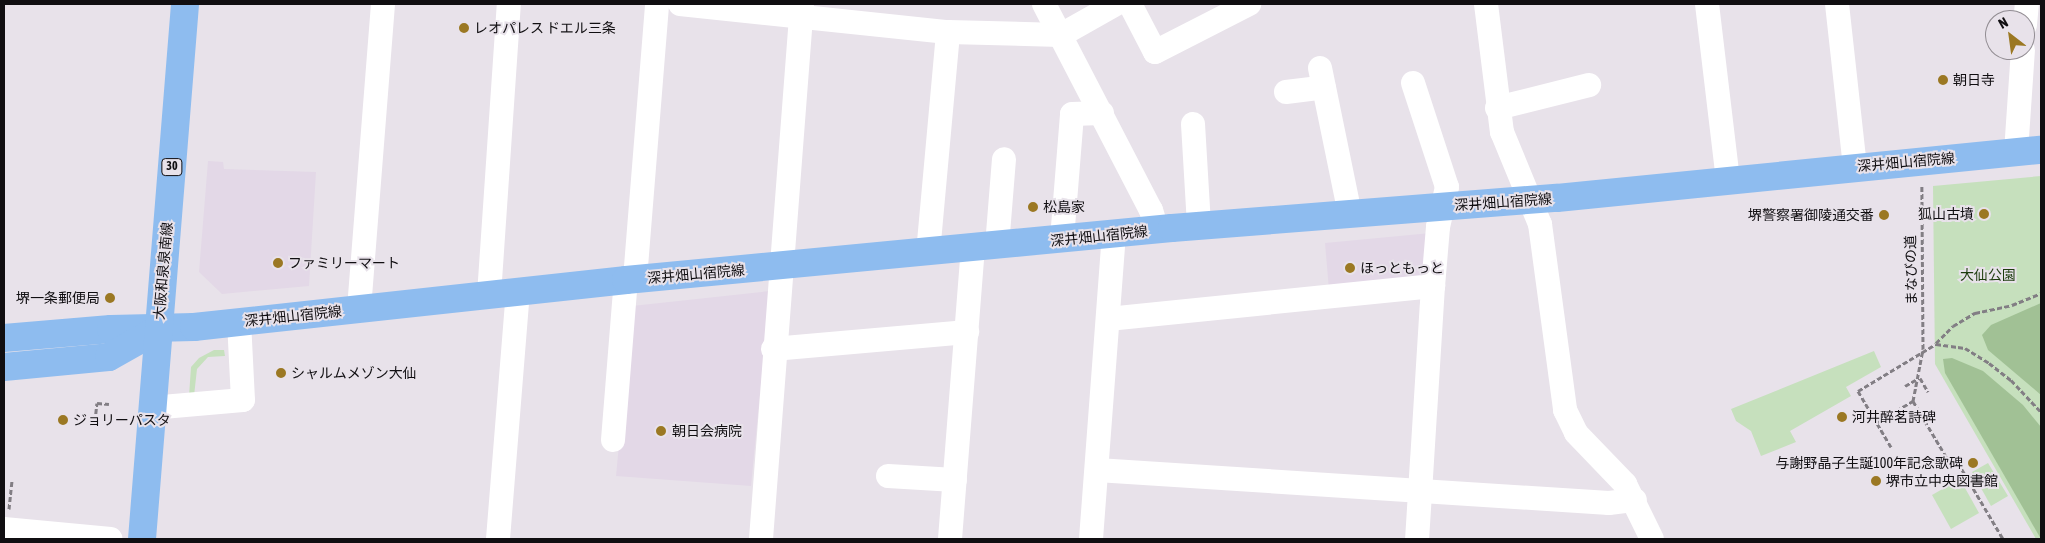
<!DOCTYPE html>
<html>
<head>
<meta charset="utf-8">
<style>
  body { margin:0 }
  #map { position:relative; width:2045px; height:543px; overflow:hidden; background:#e8e2ea; font-family:"Asap Condensed","Noto Sans JP",sans-serif }
  div>[style] { position:absolute }
  .built>* { inset:0; background:#e3d8e7 }
  .green>* { inset:0; background:#c6e0bd }
  .forest>* { inset:0; background:#a1c195 }
  .path>* { height:3px; margin-top:-1.5px; transform-origin:0; background:repeating-linear-gradient(90deg,#827e84 0 5px,transparent 0 7.5px) }
  .minor>* { height:24px; margin:-12px; padding:0 12px; transform-origin:12px; border-radius:12px; background:#fff }
  .major>* { height:28px; margin:-14px; padding:0 14px; transform-origin:14px; border-radius:14px; background:#8ebcef }
  .dots>* { width:14px; height:14px; translate:-50% -50%; box-sizing:border-box; border:2px solid #e8e2ea; border-radius:50% }
  span { translate:-50% -50%; white-space:nowrap; text-align:center; line-height:1.15; -webkit-text-stroke:4px #e8e2ea; paint-order:stroke }
  .shield-label span { padding:1px 4px; background:#e8e2ea; border:1px solid; border-radius:4px; -webkit-text-stroke-width:0 }
  .shield-label { font-size:12px; color:#100e11; font-weight:700 }
  .poi-label { font-size:14px; color:#100e11 }
  .left { translate:0 -50%; text-align:left }
  .right { translate:-100% -50%; text-align:right }
  .street-label { font-size:14px; color:#100e11 }
  .park-label { font-size:14px; color:#1d3c0d }
  .frame { position:absolute; inset:0; border:5px solid #100e11; pointer-events:none }
  .north { position:absolute; left:1985px; top:10px; width:50px; height:50px; box-sizing:border-box; background:#e8e2ea; border:1px solid #928d93; border-radius:50%; rotate:330deg; font-size:14px; font-weight:700; line-height:20px; text-align:center; color:#100e11 }
  .north::after { content:''; display:block; margin:auto; width:18px; height:22px; background:#9b7823; clip-path:polygon(50% 0,100% 100%,50% 72%,0 100%) }
</style>
</head>
<body>
<div id="map">
  <div class="built">
    <i style="clip-path:polygon(208px 161px,223px 162px,224px 169px,316px 172px,309px 286px,222px 294px,199px 272px)"></i>
    <i style="clip-path:polygon(1431px 233px,1426px 281px,1329px 290px,1325px 243px)"></i>
    <i style="clip-path:polygon(770px 291px,751px 486px,616px 476px,632px 306px)"></i>
  </div>
  <div class="green">
    <i style="clip-path:polygon(2041px 176px,2041px 539px,2036px 539px,1935px 364px,1933px 186px)"></i>
    <i style="clip-path:polygon(214px 350px,224px 350px,225px 356px,208px 357px,197px 369px,194px 396px,189px 396px,191px 367px,199px 358px)"></i>
    <i style="clip-path:polygon(1874px 351px,1881px 367px,1846px 387px,1851px 396px,1790px 431px,1796px 442px,1761px 456px,1751px 431px,1736px 421px,1731px 409px)"></i>
    <i style="clip-path:polygon(1988px 463px,2008px 496px,1991px 506px,1972px 472px)"></i>
    <i style="clip-path:polygon(1960px 479px,1979px 513px,1951px 529px,1932px 495px)"></i>
  </div>
  <div class="forest">
    <i style="clip-path:polygon(2041px 303px,2041px 395px,1988px 350px,1982px 335px,1991px 325px)"></i>
    <i style="clip-path:polygon(1952px 358px,1983px 371px,2023px 405px,2041px 427px,2041px 539px,1945px 373px,1943px 359px)"></i>
  </div>
  <div class="path">
    <i style="left:1936px;top:343px;width:24px;rotate:-45deg"></i>
    <i style="left:1953px;top:326px;width:26px;rotate:-31deg"></i>
    <i style="left:1975px;top:313px;width:38px;rotate:-12deg"></i>
    <i style="left:2012px;top:305px;width:31px;rotate:-22deg"></i>
    <i style="left:1920px;top:378px;width:16px;rotate:60deg"></i>
    <i style="left:1905px;top:386px;width:16px;rotate:-30deg"></i>
    <i style="left:1913px;top:401px;width:53px;rotate:-79.1deg"></i>
    <i style="left:1923px;top:349px;width:163px;rotate:-90.4deg"></i>
    <i style="left:91px;top:420px;width:4px;rotate:14deg"></i>
    <i style="left:95px;top:421px;width:18px;rotate:-84deg"></i>
    <i style="left:97px;top:403px;width:12px;rotate:5deg"></i>
    <i style="left:1877px;top:422px;width:42px;rotate:-30.3deg"></i>
    <i style="left:1913px;top:401px;width:69px;rotate:59.3deg"></i>
    <i style="left:1948px;top:460px;width:7px;rotate:-34deg"></i>
    <i style="left:1954px;top:456px;width:96px;rotate:59.4deg"></i>
    <i style="left:1891px;top:447px;width:65px;rotate:-120.5deg"></i>
    <i style="left:1858px;top:391px;width:91px;rotate:-31.1deg"></i>
    <i style="left:1936px;top:344px;width:29px;rotate:8deg"></i>
    <i style="left:1965px;top:348px;width:28px;rotate:32deg"></i>
    <i style="left:1989px;top:363px;width:28px;rotate:38deg"></i>
    <i style="left:2011px;top:380px;width:44px;rotate:46.8deg"></i>
    <i style="left:9px;top:509px;width:28px;rotate:-84deg"></i>
  </div>
  <div class="minor">
    <i style="left:680px;top:4px;width:269px;rotate:6deg"></i>
    <i style="left:948px;top:32px;width:113px;rotate:1.5deg"></i>
    <i style="left:1061px;top:35px;width:63px;rotate:-29.4deg"></i>
    <i style="left:1044px;top:4px;width:232px;rotate:62.6deg"></i>
    <i style="left:1151px;top:210px;width:21px;rotate:73deg"></i>
    <i style="left:1130px;top:4px;width:54px;rotate:62.5deg"></i>
    <i style="left:1155px;top:52px;width:106px;rotate:-27.1deg"></i>
    <i style="left:1486px;top:4px;width:129px;rotate:82.9deg"></i>
    <i style="left:1502px;top:132px;width:100px;rotate:67.6deg"></i>
    <i style="left:1540px;top:224px;width:188px;rotate:82.3deg"></i>
    <i style="left:1565px;top:410px;width:25px;rotate:64deg"></i>
    <i style="left:1576px;top:433px;width:71px;rotate:46.1deg"></i>
    <i style="left:1625px;top:484px;width:61px;rotate:63.9deg"></i>
    <i style="left:1707px;top:4px;width:177px;rotate:83.2deg"></i>
    <i style="left:1837px;top:4px;width:164px;rotate:83.7deg"></i>
    <i style="left:2025px;top:25px;width:21px;rotate:-85deg"></i>
    <i style="left:1320px;top:68px;width:149px;rotate:78.4deg"></i>
    <i style="left:1413px;top:83px;width:109px;rotate:71.9deg"></i>
    <i style="left:1447px;top:187px;width:41px;rotate:102.7deg"></i>
    <i style="left:1438px;top:227px;width:59px;rotate:94.8deg"></i>
    <i style="left:1433px;top:286px;width:254px;rotate:93.6deg"></i>
    <i style="left:1286px;top:92px;width:38px;rotate:-7deg"></i>
    <i style="left:1497px;top:108px;width:95px;rotate:-14deg"></i>
    <i style="left:1193px;top:124px;width:102px;rotate:86.6deg"></i>
    <i style="left:2016px;top:152px;width:102px;rotate:-86.1deg"></i>
    <i style="left:1062px;top:239px;width:125px;rotate:-85.4deg"></i>
    <i style="left:1072px;top:114px;width:30px;rotate:-2deg"></i>
    <i style="left:997px;top:246px;width:87px;rotate:-85.4deg"></i>
    <i style="left:928px;top:253px;width:222px;rotate:-84.8deg"></i>
    <i style="left:635px;top:279px;width:276px;rotate:-85.4deg"></i>
    <i style="left:489px;top:295px;width:292px;rotate:-86.1deg"></i>
    <i style="left:359px;top:309px;width:306px;rotate:-85.5deg"></i>
    <i style="left:1108px;top:319px;width:327px;rotate:-5.8deg"></i>
    <i style="left:773px;top:349px;width:195px;rotate:-5deg"></i>
    <i style="left:151px;top:408px;width:92px;rotate:-5deg"></i>
    <i style="left:243px;top:400px;width:78px;rotate:-92.9deg"></i>
    <i style="left:613px;top:440px;width:161px;rotate:-85.4deg"></i>
    <i style="left:1097px;top:470px;width:513px;rotate:3.69deg"></i>
    <i style="left:1609px;top:503px;width:26px;rotate:-7deg"></i>
    <i style="left:888px;top:476px;width:67px;rotate:3.4deg"></i>
    <i style="left:4px;top:529px;width:107px;rotate:5.3deg"></i>
    <i style="left:498px;top:539px;width:249px;rotate:-85.4deg"></i>
    <i style="left:761px;top:539px;width:537px;rotate:-85.62deg"></i>
    <i style="left:950px;top:539px;width:292px;rotate:-85.5deg"></i>
    <i style="left:1091px;top:539px;width:306px;rotate:-85.7deg"></i>
  </div>
  <div class="major">
    <i style="left:4px;top:338px;width:107px;rotate:-4.8deg"></i>
    <i style="left:111px;top:329px;width:83px;rotate:-1.4deg"></i>
    <i style="left:194px;top:327px;width:435px;rotate:-6.2deg"></i>
    <i style="left:626px;top:280px;width:548px;rotate:-5.44deg"></i>
    <i style="left:1172px;top:228px;width:386px;rotate:-4.5deg"></i>
    <i style="left:1557px;top:198px;width:486px;rotate:-5.7deg"></i>
    <i style="left:4px;top:367px;width:105px;rotate:-5.4deg"></i>
    <i style="left:109px;top:357px;width:55px;rotate:-29.4deg"></i>
    <i style="left:142px;top:539px;width:537px;rotate:-85.4deg"></i>
  </div>
  <div class="dots">
    <i style="left:464px;top:28px;background:#9b7823"></i>
    <i style="left:1943px;top:80px;background:#9b7823"></i>
    <i style="left:1033px;top:207px;background:#9b7823"></i>
    <i style="left:1984px;top:214px;background:#9b7823"></i>
    <i style="left:1884px;top:215px;background:#9b7823"></i>
    <i style="left:278px;top:263px;background:#9b7823"></i>
    <i style="left:1350px;top:268px;background:#9b7823"></i>
    <i style="left:110px;top:298px;background:#9b7823"></i>
    <i style="left:281px;top:373px;background:#9b7823"></i>
    <i style="left:1842px;top:417px;background:#9b7823"></i>
    <i style="left:63px;top:420px;background:#9b7823"></i>
    <i style="left:661px;top:431px;background:#9b7823"></i>
    <i style="left:1973px;top:463px;background:#9b7823"></i>
    <i style="left:1876px;top:481px;background:#9b7823"></i>
  </div>
  <div class="shield-label">
    <span style="left:172px;top:167px">30</span>
  </div>
  <div class="poi-label">
    <span class="left" style="left:474px;top:28px">レオパレス ドエル三条</span>
    <span class="left" style="left:1953px;top:80px">朝日寺</span>
    <span class="left" style="left:1043px;top:207px">松島家</span>
    <span class="right" style="left:1974px;top:214px">狐山古墳</span>
    <span class="right" style="left:1874px;top:215px">堺警察署御陵通交番</span>
    <span class="left" style="left:288px;top:263px">ファミリーマート</span>
    <span class="left" style="left:1360px;top:268px">ほっともっと</span>
    <span class="right" style="left:100px;top:298px">堺一条郵便局</span>
    <span class="left" style="left:291px;top:373px">シャルムメゾン大仙</span>
    <span class="left" style="left:1852px;top:417px">河井醉茗詩碑</span>
    <span class="left" style="left:73px;top:420px">ジョリーパスタ</span>
    <span class="left" style="left:672px;top:431px">朝日会病院</span>
    <span class="right" style="left:1963px;top:463px">与謝野晶子生誕100年記念歌碑</span>
    <span class="left" style="left:1886px;top:481px">堺市立中央図書館</span>
  </div>
  <div class="street-label">
    <span style="left:1906px;top:162px;rotate:-5deg">深井畑山宿院線</span>
    <span style="left:1503px;top:202px;rotate:-4deg">深井畑山宿院線</span>
    <span style="left:1099px;top:236px;rotate:-6deg">深井畑山宿院線</span>
    <span style="left:1911px;top:270px;rotate:-91deg">まなびの道</span>
    <span style="left:163px;top:271px;rotate:-85deg">大阪和泉泉南線</span>
    <span style="left:696px;top:274px;rotate:-5deg">深井畑山宿院線</span>
    <span style="left:293px;top:316px;rotate:-6deg">深井畑山宿院線</span>
  </div>
  <div class="park-label">
    <span style="left:1988px;top:275px">大仙公園</span>
  </div>
  <div class="frame"></div>
  <div class="north">N</div>
</div>
</body>
</html>
